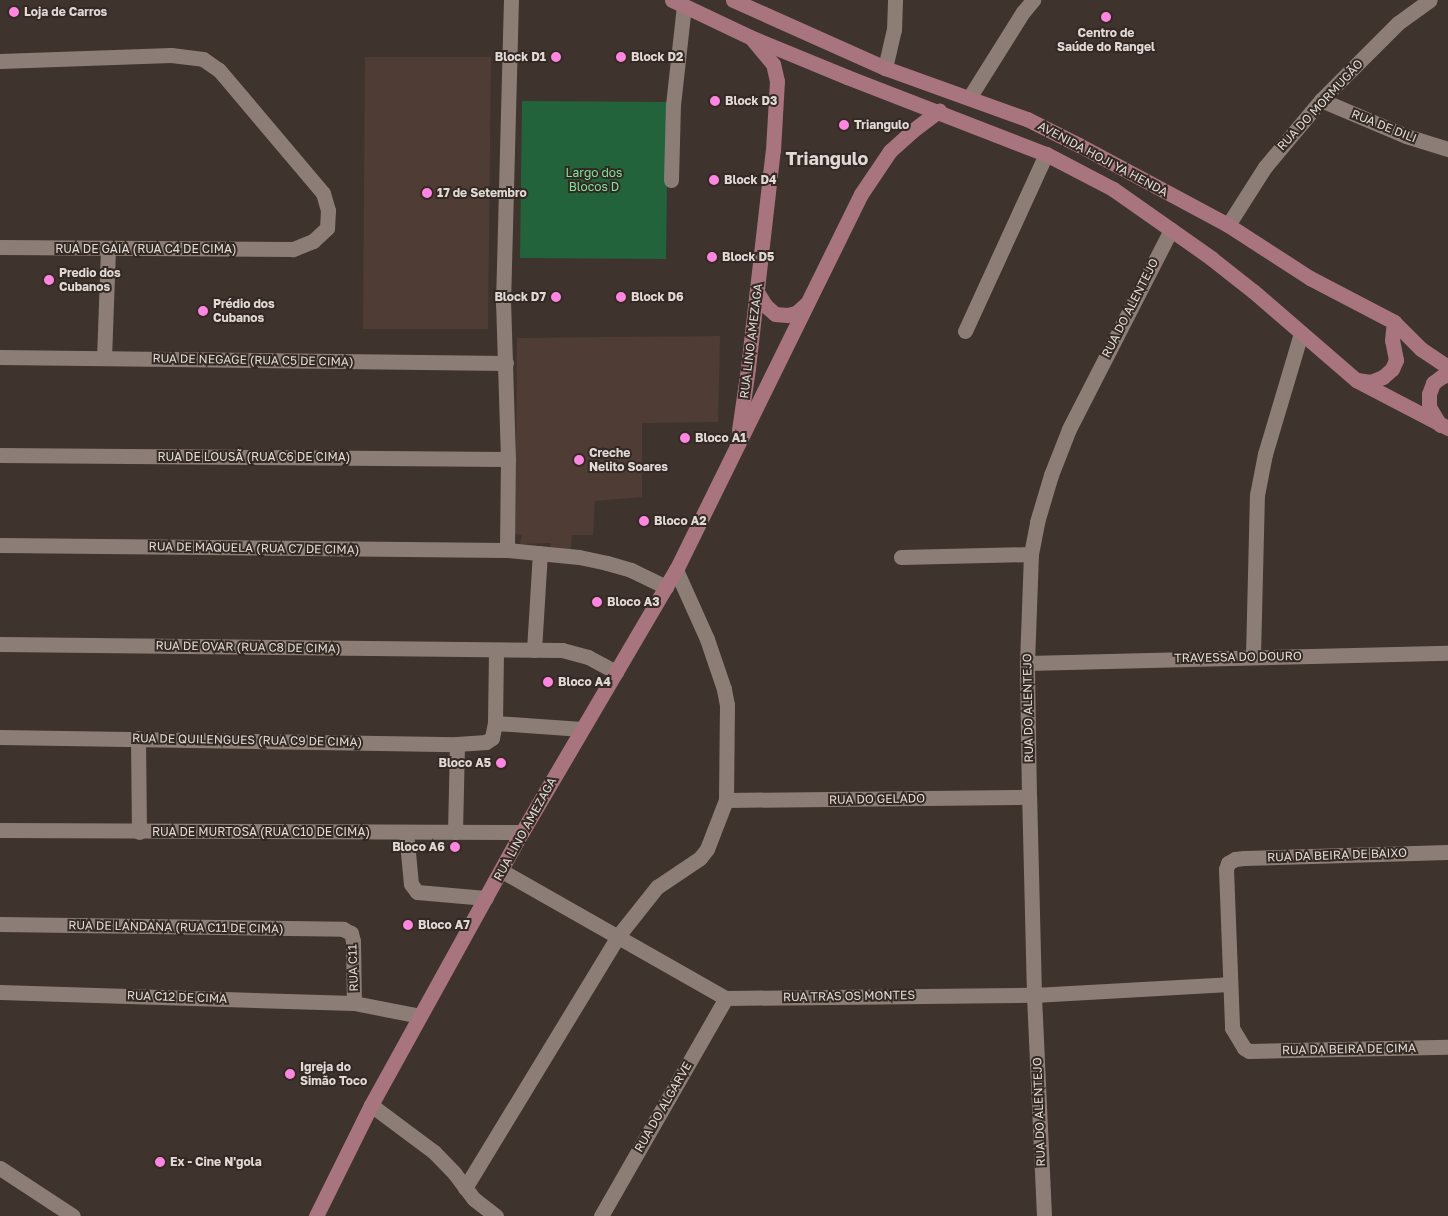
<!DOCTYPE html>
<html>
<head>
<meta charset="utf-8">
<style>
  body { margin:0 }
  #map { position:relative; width:1448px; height:1216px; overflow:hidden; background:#3f332d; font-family:"Golos Text",sans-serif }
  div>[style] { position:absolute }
  .education>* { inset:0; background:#4f3c35 }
  .green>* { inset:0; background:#22633b }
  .street>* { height:15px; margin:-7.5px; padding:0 7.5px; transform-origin:7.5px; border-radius:7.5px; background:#8c7e77 }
  .secondary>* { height:15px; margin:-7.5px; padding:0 7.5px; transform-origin:7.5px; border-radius:7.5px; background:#a8747e }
  .dots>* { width:14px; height:14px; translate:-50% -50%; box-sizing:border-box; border:2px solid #342923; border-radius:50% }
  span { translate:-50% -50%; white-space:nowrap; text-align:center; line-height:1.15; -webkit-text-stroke:4px #342923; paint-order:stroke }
  .poi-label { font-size:12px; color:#e0d9d5; font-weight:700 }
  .left { translate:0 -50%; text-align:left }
  .right { translate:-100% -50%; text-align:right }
  .street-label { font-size:12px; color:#e0d9d5 }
  .park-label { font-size:12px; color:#7ee5a1 }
  .district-label { font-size:18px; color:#e0d9d5; font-weight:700 }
</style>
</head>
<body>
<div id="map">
  <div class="education">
    <i style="clip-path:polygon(365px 57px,491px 57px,488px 329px,363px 329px)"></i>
    <i style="clip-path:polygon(720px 336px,718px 422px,642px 423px,642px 497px,595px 501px,593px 535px,572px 535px,571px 549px,549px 551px,551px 543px,520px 544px,522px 535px,515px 534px,517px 338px)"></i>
  </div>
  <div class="green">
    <i style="clip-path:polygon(522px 101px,668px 102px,666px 259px,520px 258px)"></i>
  </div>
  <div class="street">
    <i style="left:0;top:61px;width:171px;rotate:-2deg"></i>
    <i style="left:171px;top:55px;width:32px;rotate:7deg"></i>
    <i style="left:203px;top:59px;width:19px;rotate:35deg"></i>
    <i style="left:219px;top:70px;width:161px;rotate:49.8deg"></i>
    <i style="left:323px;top:193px;width:18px;rotate:74deg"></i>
    <i style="left:328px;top:210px;width:18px;rotate:93deg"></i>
    <i style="left:327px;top:228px;width:19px;rotate:137deg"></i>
    <i style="left:313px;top:241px;width:22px;rotate:158deg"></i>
    <i style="left:293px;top:249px;width:293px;rotate:-179.6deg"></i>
    <i style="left:885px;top:68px;width:39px;rotate:-77deg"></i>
    <i style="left:894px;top:30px;width:30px;rotate:-88deg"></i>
    <i style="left:969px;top:98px;width:102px;rotate:-57.9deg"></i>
    <i style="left:1023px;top:12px;width:16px;rotate:-50deg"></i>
    <i style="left:1321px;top:100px;width:92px;rotate:23deg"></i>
    <i style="left:1406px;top:136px;width:44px;rotate:17.2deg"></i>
    <i style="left:671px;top:180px;width:75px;rotate:-88.5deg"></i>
    <i style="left:673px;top:105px;width:100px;rotate:-83.7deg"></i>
    <i style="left:1228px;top:225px;width:69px;rotate:-57.5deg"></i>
    <i style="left:1265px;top:167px;width:87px;rotate:-50.1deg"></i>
    <i style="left:1321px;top:100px;width:109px;rotate:-45deg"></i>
    <i style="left:1398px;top:23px;width:39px;rotate:-36deg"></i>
    <i style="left:965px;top:331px;width:195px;rotate:-65.4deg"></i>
    <i style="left:0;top:357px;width:506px;rotate:0.68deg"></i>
    <i style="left:104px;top:358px;width:108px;rotate:-87.9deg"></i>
    <i style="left:0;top:455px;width:508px;rotate:0.45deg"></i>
    <i style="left:0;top:545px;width:507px;rotate:0.57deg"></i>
    <i style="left:507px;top:550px;width:72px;rotate:5.6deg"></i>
    <i style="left:579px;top:557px;width:29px;rotate:12deg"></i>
    <i style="left:607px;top:563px;width:25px;rotate:16deg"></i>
    <i style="left:631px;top:570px;width:39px;rotate:26deg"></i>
    <i style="left:507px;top:550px;width:91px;rotate:-89.4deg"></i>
    <i style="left:508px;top:459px;width:155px;rotate:-91.8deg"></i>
    <i style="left:503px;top:304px;width:304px;rotate:-88.5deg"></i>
    <i style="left:901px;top:557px;width:130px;rotate:-1.3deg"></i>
    <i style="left:0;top:644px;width:562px;rotate:0.61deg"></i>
    <i style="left:562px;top:650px;width:27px;rotate:15deg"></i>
    <i style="left:588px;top:657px;width:32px;rotate:28deg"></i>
    <i style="left:534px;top:650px;width:97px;rotate:-86.5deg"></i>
    <i style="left:1253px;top:656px;width:161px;rotate:-88.6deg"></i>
    <i style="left:1257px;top:495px;width:42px;rotate:-79deg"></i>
    <i style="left:1265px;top:454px;width:126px;rotate:-73.4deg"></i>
    <i style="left:1027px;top:663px;width:421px;rotate:-1.4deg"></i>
    <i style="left:495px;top:723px;width:87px;rotate:3.9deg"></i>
    <i style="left:0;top:737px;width:457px;rotate:0.9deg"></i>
    <i style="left:457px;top:744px;width:29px;rotate:-4deg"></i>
    <i style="left:486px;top:742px;width:7px;rotate:-34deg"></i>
    <i style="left:492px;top:738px;width:15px;rotate:-79deg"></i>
    <i style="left:495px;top:723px;width:73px;rotate:-89.2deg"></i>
    <i style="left:138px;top:738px;width:94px;rotate:89.4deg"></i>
    <i style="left:726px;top:800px;width:303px;rotate:-0.6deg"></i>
    <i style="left:0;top:830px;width:522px;rotate:0.22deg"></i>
    <i style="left:406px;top:832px;width:52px;rotate:84.5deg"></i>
    <i style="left:411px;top:884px;width:10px;rotate:53deg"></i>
    <i style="left:417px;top:892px;width:69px;rotate:5deg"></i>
    <i style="left:455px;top:832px;width:88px;rotate:-88.7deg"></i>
    <i style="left:1448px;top:852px;width:204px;rotate:178.3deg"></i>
    <i style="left:1244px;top:858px;width:9px;rotate:174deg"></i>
    <i style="left:1235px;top:859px;width:8px;rotate:150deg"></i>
    <i style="left:1228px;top:863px;width:6px;rotate:108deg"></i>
    <i style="left:1226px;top:869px;width:159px;rotate:87.8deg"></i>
    <i style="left:1232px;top:1028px;width:23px;rotate:59deg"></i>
    <i style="left:1244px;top:1048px;width:6px;rotate:31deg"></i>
    <i style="left:1249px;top:1051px;width:199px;rotate:-1.2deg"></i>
    <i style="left:502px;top:871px;width:257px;rotate:29.6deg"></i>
    <i style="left:726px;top:998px;width:308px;rotate:-0.6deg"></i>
    <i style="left:1034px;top:995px;width:195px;rotate:-3.2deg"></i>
    <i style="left:0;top:924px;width:343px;rotate:0.8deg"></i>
    <i style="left:343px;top:929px;width:9px;rotate:27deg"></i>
    <i style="left:351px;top:933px;width:8px;rotate:76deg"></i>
    <i style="left:353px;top:941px;width:62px;rotate:89.1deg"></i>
    <i style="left:0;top:992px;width:354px;rotate:1.8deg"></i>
    <i style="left:354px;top:1003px;width:67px;rotate:11.1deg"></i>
    <i style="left:371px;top:1105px;width:79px;rotate:36.7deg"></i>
    <i style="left:434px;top:1152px;width:30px;rotate:46deg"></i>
    <i style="left:455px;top:1174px;width:31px;rotate:53deg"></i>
    <i style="left:474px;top:1199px;width:28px;rotate:38deg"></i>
    <i style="left:0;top:1168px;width:87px;rotate:33.3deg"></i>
    <i style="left:465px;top:1188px;width:295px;rotate:-58.7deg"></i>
    <i style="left:618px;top:936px;width:63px;rotate:-51.5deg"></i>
    <i style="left:657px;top:887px;width:52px;rotate:-34deg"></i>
    <i style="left:700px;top:858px;width:11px;rotate:-52deg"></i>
    <i style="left:707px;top:849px;width:53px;rotate:-68.8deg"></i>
    <i style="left:726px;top:800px;width:95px;rotate:-89.4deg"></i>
    <i style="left:727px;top:705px;width:16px;rotate:-101deg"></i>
    <i style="left:724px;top:689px;width:53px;rotate:-108.8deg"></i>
    <i style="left:707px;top:639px;width:76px;rotate:-114.2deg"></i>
    <i style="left:601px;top:1216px;width:251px;rotate:-60.2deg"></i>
    <i style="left:1044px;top:1216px;width:221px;rotate:-92.6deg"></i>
    <i style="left:1034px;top:995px;width:198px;rotate:-91.4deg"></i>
    <i style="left:1029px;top:797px;width:134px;rotate:-90.9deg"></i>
    <i style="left:1027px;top:663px;width:109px;rotate:-87.9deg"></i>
    <i style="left:1031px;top:554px;width:33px;rotate:-79deg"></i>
    <i style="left:1037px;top:522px;width:49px;rotate:-73.4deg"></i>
    <i style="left:1051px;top:475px;width:49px;rotate:-68.6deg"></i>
    <i style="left:1069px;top:429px;width:224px;rotate:-62.9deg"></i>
  </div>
  <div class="secondary">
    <i style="left:672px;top:0;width:86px;rotate:25.4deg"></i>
    <i style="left:750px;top:37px;width:105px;rotate:22.4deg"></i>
    <i style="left:847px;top:77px;width:213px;rotate:21.2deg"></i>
    <i style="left:1046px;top:154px;width:76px;rotate:27.6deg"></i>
    <i style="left:1113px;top:189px;width:120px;rotate:35.1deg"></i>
    <i style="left:1211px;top:258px;width:53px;rotate:38.2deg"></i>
    <i style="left:1253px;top:291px;width:136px;rotate:40.8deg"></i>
    <i style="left:1356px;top:380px;width:104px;rotate:27.6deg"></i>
    <i style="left:733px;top:0;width:167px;rotate:24.1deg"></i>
    <i style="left:885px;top:68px;width:151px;rotate:19.8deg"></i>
    <i style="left:1027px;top:119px;width:58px;rotate:26.6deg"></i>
    <i style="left:1079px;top:145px;width:169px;rotate:28.2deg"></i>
    <i style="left:1228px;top:225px;width:98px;rotate:32.9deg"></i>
    <i style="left:1310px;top:278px;width:95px;rotate:27.6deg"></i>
    <i style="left:1394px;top:322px;width:38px;rotate:45deg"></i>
    <i style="left:1421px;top:349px;width:32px;rotate:34deg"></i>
    <i style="left:757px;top:292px;width:15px;rotate:58deg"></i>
    <i style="left:765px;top:305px;width:13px;rotate:42deg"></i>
    <i style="left:775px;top:314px;width:12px;rotate:5deg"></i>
    <i style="left:787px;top:315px;width:9px;rotate:-13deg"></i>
    <i style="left:796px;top:313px;width:13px;rotate:-42deg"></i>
    <i style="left:1357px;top:380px;width:14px;rotate:8deg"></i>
    <i style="left:1371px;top:382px;width:13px;rotate:-23deg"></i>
    <i style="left:1383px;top:377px;width:12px;rotate:-42deg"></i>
    <i style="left:1392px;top:369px;width:10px;rotate:-66deg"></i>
    <i style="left:1396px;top:360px;width:20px;rotate:-101deg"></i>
    <i style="left:1392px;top:340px;width:18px;rotate:-84deg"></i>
    <i style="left:1440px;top:425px;width:21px;rotate:-121deg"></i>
    <i style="left:1429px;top:407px;width:13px;rotate:-90deg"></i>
    <i style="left:1429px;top:394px;width:12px;rotate:-70deg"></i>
    <i style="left:1433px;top:383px;width:10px;rotate:-37deg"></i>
    <i style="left:1441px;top:377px;width:8px;rotate:-23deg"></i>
    <i style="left:739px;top:430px;width:63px;rotate:-81.7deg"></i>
    <i style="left:748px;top:368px;width:219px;rotate:-83.5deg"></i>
    <i style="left:773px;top:150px;width:69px;rotate:-86.7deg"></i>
    <i style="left:777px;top:81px;width:17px;rotate:-103deg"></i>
    <i style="left:773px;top:64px;width:31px;rotate:-130deg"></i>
    <i style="left:316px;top:1216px;width:124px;rotate:-63.6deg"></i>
    <i style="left:371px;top:1105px;width:312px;rotate:-61.1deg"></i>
    <i style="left:522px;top:832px;width:304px;rotate:-59.6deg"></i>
    <i style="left:676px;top:570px;width:419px;rotate:-63.8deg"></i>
    <i style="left:861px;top:194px;width:52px;rotate:-56deg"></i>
    <i style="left:890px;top:151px;width:30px;rotate:-42deg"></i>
    <i style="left:912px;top:131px;width:34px;rotate:-37deg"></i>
  </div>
  <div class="dots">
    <i style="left:14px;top:12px;background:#fd86e1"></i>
    <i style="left:1106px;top:17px;background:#fd86e1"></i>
    <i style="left:556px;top:57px;background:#fd86e1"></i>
    <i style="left:621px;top:57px;background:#fd86e1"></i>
    <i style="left:715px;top:101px;background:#fd86e1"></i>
    <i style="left:844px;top:125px;background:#fd86e1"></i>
    <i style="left:714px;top:180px;background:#fd86e1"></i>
    <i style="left:427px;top:193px;background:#fd86e1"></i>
    <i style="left:712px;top:257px;background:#fd86e1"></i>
    <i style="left:49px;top:280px;background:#fd86e1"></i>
    <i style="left:556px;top:297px;background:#fd86e1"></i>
    <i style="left:621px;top:297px;background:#fd86e1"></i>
    <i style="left:203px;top:311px;background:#fd86e1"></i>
    <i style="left:685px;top:438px;background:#fd86e1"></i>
    <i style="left:579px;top:460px;background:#fd86e1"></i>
    <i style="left:644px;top:521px;background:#fd86e1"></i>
    <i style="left:597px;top:602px;background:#fd86e1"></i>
    <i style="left:548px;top:682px;background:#fd86e1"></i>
    <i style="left:501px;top:763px;background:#fd86e1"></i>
    <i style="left:455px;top:847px;background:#fd86e1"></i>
    <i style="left:408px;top:925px;background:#fd86e1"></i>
    <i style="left:290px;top:1074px;background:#fd86e1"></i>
    <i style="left:160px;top:1162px;background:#fd86e1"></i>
  </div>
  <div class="poi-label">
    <span class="left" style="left:24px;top:12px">Loja de Carros</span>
    <span style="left:1106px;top:40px">Centro de<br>Saúde do Rangel</span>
    <span class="right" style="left:546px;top:57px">Block D1</span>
    <span class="left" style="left:631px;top:57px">Block D2</span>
    <span class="left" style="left:725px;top:101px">Block D3</span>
    <span class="left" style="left:854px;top:125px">Triangulo</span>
    <span class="left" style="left:724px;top:180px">Block D4</span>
    <span class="left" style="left:437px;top:193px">17 de Setembro</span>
    <span class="left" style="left:722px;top:257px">Block D5</span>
    <span class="left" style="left:59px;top:280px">Predio dos<br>Cubanos</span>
    <span class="right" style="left:546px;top:297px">Block D7</span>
    <span class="left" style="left:631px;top:297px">Block D6</span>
    <span class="left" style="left:213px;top:311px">Prédio dos<br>Cubanos</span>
    <span class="left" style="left:695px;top:438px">Bloco A1</span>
    <span class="left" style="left:589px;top:460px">Creche<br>Nelito Soares</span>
    <span class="left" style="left:654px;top:521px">Bloco A2</span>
    <span class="left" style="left:607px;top:602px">Bloco A3</span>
    <span class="left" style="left:558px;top:682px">Bloco A4</span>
    <span class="right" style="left:491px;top:763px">Bloco A5</span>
    <span class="right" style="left:445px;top:847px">Bloco A6</span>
    <span class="left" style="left:418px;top:925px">Bloco A7</span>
    <span class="left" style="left:300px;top:1074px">Igreja do<br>Simão Toco</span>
    <span class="left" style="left:170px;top:1162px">Ex - Cine N'gola</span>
  </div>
  <div class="street-label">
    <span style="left:1320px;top:105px;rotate:-47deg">RUA DO MORMUGÃO</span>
    <span style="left:1384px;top:126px;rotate:22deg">RUA DE DILI</span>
    <span style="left:1103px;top:159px;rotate:28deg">AVENIDA HOJI YA HENDA</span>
    <span style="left:146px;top:249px">RUA DE GAIA (RUA C4 DE CIMA)</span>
    <span style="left:1130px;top:308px;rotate:-63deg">RUA DO ALENTEJO</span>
    <span style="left:751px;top:341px;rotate:-83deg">RUA LINO AMEZAGA</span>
    <span style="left:253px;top:360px;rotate:1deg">RUA DE NEGAGE (RUA C5 DE CIMA)</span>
    <span style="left:254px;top:457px">RUA DE LOUSÃ (RUA C6 DE CIMA)</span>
    <span style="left:254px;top:548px;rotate:1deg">RUA DE MAQUELA (RUA C7 DE CIMA)</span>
    <span style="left:248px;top:647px;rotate:1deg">RUA DE OVAR (RUA C8 DE CIMA)</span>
    <span style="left:1238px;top:657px;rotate:-1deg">TRAVESSA DO DOURO</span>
    <span style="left:1028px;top:708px;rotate:-91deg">RUA DO ALENTEJO</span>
    <span style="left:247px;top:740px;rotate:1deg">RUA DE QUILENGUES (RUA C9 DE CIMA)</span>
    <span style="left:877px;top:799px;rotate:-1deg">RUA DO GELADO</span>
    <span style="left:525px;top:829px;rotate:-61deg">RUA LINO AMEZAGA</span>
    <span style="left:261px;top:832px">RUA DE MURTOSA (RUA C10 DE CIMA)</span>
    <span style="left:1337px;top:855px;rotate:-2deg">RUA DA BEIRA DE BAIXO</span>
    <span style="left:176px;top:927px;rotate:1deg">RUA DE LANDANA (RUA C11 DE CIMA)</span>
    <span style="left:353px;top:968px;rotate:-92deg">RUA C11</span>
    <span style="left:849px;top:996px;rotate:-1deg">RUA TRAS OS MONTES</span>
    <span style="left:177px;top:997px;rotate:2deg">RUA C12 DE CIMA</span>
    <span style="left:1349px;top:1049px;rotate:-1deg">RUA DA BEIRA DE CIMA</span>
    <span style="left:663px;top:1107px;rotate:-60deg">RUA DO ALGARVE</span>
    <span style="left:1039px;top:1112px;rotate:-92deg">RUA DO ALENTEJO</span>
  </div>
  <div class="park-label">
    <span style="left:594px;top:180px">Largo dos<br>Blocos D</span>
  </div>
  <div class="district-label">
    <span style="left:827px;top:158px">Triangulo</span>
  </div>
</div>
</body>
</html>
